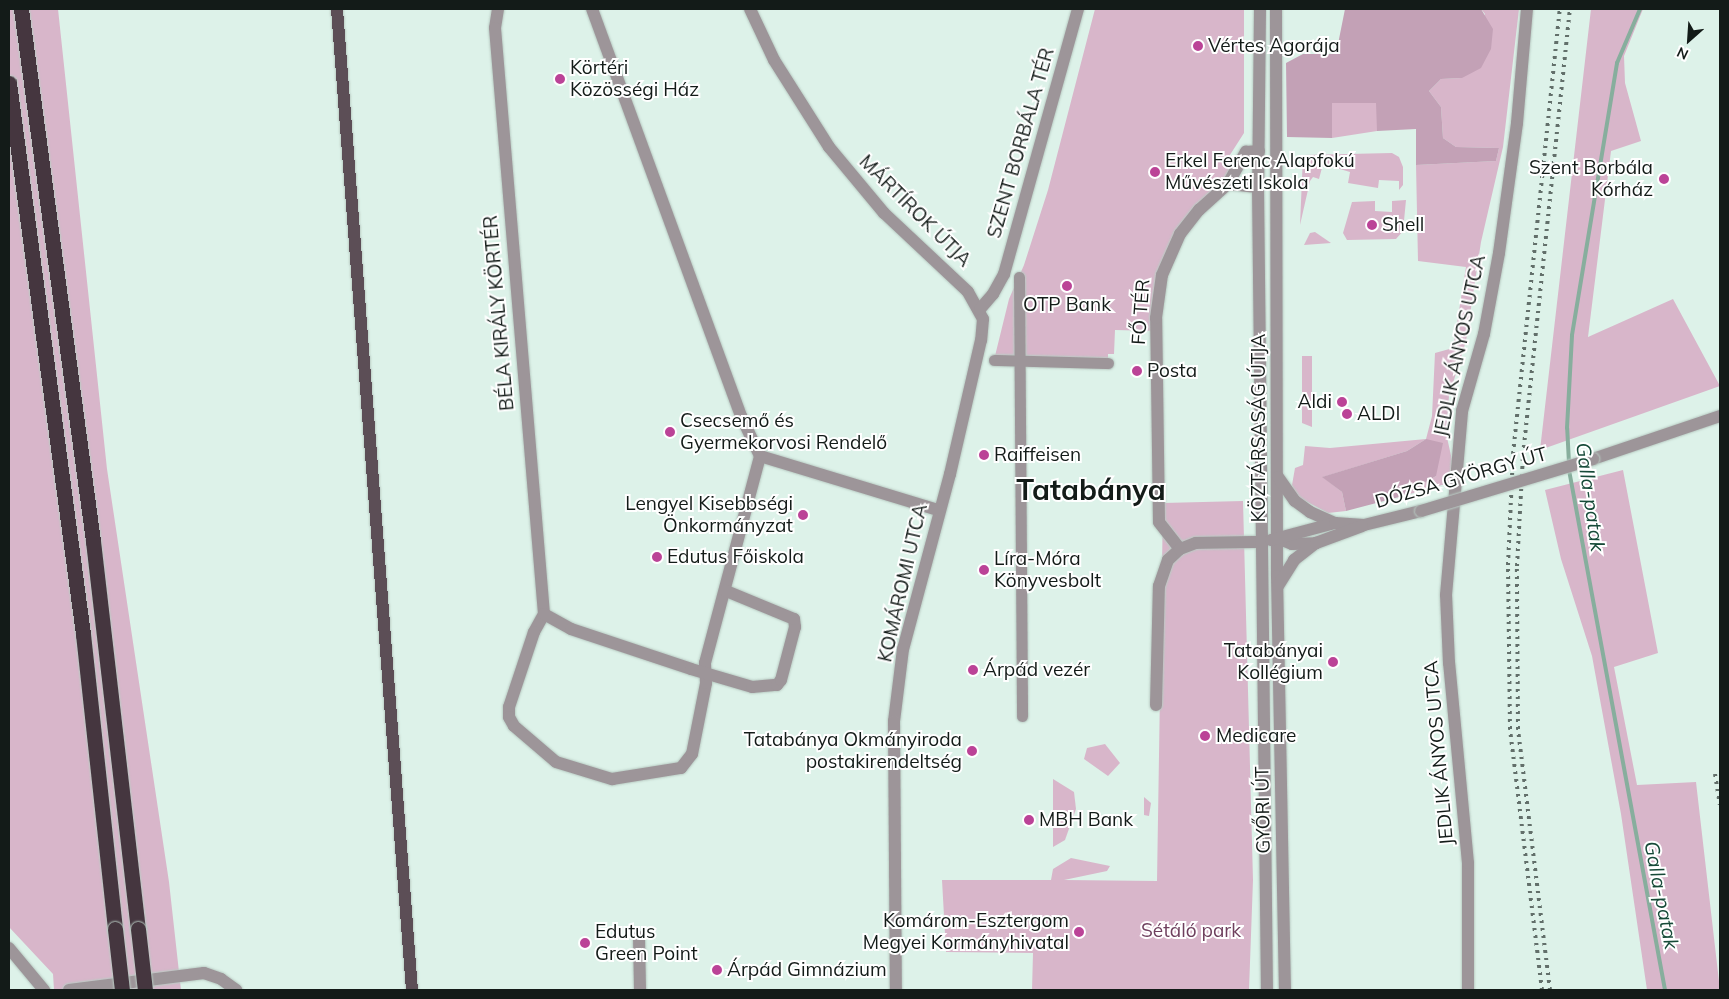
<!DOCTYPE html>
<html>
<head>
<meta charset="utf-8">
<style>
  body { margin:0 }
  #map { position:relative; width:1729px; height:999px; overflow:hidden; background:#ddf2e9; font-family:Mulish,sans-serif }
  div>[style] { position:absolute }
  .green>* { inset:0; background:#d8b6ca }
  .forest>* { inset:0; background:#c3a1b6 }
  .stream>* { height:4px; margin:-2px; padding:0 2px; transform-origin:2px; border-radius:2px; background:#87ae9d }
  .roads { filter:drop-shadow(0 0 1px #b9cbc3) drop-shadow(0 0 1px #b9cbc3) }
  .pedestrian>* { height:11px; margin:-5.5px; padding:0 5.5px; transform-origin:5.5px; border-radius:5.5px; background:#9d9599 }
  .minor>* { height:12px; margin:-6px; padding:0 6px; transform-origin:6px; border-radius:6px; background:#9d9599 }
  .tertiary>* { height:12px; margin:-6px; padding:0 6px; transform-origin:6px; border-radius:6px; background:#9d9599 }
  .primary>* { height:12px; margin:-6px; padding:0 6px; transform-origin:6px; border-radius:6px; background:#5c4e56 }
  .motorway>* { height:15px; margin:-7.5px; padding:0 7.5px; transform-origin:7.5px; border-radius:7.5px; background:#45363f }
  .rail>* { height:4px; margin-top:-2px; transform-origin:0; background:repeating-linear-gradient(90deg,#626f6a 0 2.5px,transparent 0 7.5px) }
  .bridges { filter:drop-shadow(0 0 1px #b9cbc3) drop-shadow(0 0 1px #b9cbc3) }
  .tertiary-bridge>* { height:12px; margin:-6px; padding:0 6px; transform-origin:6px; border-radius:6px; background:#9d9599 }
  .motorway-bridge>* { height:15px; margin:-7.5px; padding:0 7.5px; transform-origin:7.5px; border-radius:7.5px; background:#45363f }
  .dots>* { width:14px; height:14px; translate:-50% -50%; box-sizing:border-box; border:2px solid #fff; border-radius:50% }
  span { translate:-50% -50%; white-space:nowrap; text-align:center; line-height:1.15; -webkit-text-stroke:4px #fff; paint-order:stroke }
  .poi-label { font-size:19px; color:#131b18 }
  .left { translate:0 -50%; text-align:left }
  .right { translate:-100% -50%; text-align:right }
  .street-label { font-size:19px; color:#131b18 }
  .park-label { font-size:19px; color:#6e3f5d }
  .water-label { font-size:20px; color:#164a38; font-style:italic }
  .town-label { font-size:29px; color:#131b18; font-weight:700 }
  .frame { position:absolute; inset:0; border:10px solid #131b18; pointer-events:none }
  .north { position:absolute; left:1664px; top:15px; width:50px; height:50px; -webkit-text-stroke:4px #fff; paint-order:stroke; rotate:206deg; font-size:14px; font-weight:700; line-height:20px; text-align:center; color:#131b18 }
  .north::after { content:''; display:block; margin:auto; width:18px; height:22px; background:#131b18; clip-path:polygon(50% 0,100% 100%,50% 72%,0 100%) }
</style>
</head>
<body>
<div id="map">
  <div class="green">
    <i style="clip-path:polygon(9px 9px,58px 9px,107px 469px,169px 882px,181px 990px,54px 990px,53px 974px,9px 927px)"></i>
    <i style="clip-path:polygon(1095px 9px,1244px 9px,1244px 133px,1228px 158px,1235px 169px,1168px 257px,1157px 331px,1115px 330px,1114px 354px,1108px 354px,1108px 363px,994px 360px,1009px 299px,1024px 265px,1048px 190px)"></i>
    <i style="clip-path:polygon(1481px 9px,1519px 9px,1503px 147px,1481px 242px,1466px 341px,1449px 396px,1446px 433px,1452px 460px,1449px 483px,1403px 496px,1436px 476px,1426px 439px,1407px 451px,1323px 477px,1342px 492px,1346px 511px,1328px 513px,1296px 496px,1292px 485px,1295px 468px,1303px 465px,1305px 446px,1330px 448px,1426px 439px,1432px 416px,1435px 353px,1453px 348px,1466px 267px,1418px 261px,1416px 165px,1496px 161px,1499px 148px,1456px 147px,1443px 138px,1441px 107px,1429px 91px,1441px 79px,1462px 78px,1485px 14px)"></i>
    <i style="clip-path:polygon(1591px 9px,1643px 9px,1624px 56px,1625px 83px,1641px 141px,1611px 151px,1588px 337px,1673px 299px,1720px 386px,1540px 450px)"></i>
    <i style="clip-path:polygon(1332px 103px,1377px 103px,1377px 131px,1332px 138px)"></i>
    <i style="clip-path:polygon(1392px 153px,1399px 157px,1403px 167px,1403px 185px,1399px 190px,1399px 181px,1379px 180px,1378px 188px,1348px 183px,1350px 172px,1323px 164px,1319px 179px,1313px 177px,1310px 181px,1300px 225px,1303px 155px)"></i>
    <i style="clip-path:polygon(1406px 200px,1403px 231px,1396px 239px,1347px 240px,1343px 233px,1352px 202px,1375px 201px,1375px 211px,1392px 212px,1392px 201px)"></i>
    <i style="clip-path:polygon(1315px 232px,1331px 243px,1304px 245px,1310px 233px)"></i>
    <i style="clip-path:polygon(1302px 356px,1312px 356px,1312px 427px,1302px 423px)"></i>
    <i style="clip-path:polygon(1623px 470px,1658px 653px,1614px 667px,1637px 785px,1696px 782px,1720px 990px,1647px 990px,1621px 814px,1592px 656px,1561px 559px,1545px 490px)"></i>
    <i style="clip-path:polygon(1243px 501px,1253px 880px,1249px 990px,1032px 990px,1033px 953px,946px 952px,942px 880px,1051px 880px,1053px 869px,1071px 858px,1110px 866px,1107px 871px,1064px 880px,1157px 881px,1163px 503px)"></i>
    <i style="clip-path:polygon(1105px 744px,1120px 763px,1108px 776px,1084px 759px,1087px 748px)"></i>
    <i style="clip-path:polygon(1053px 779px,1074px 792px,1076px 809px,1065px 840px,1053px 847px)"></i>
    <i style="clip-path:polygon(1144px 797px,1151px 803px,1149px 816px,1144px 815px)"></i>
  </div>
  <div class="forest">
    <i style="clip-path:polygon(1345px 9px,1481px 9px,1493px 29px,1491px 49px,1481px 68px,1462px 78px,1441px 79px,1429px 91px,1441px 107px,1443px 138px,1456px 147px,1499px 148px,1496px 161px,1416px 165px,1416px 129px,1377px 131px,1376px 103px,1332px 103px,1332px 138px,1287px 137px,1286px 63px,1303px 54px,1336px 54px)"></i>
    <i style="clip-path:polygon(1426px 439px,1443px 443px,1436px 476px,1403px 496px,1346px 511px,1342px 492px,1322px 477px,1407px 451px)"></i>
  </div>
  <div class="stream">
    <i style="left:1569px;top:463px;width:35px;rotate:-93deg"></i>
    <i style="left:1567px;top:428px;width:93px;rotate:-86.9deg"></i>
    <i style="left:1572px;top:335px;width:276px;rotate:-80.6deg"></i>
    <i style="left:1617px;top:63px;width:59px;rotate:-66.9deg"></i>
    <i style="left:1569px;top:470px;width:529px;rotate:79.54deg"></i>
  </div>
  <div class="roads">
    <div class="pedestrian">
      <i style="left:1019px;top:277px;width:439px;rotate:89.6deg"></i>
      <i style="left:994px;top:360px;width:114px;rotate:1.5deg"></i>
    </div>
    <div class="minor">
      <i style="left:498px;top:9px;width:19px;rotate:99deg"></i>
      <i style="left:495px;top:28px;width:588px;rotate:85.22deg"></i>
      <i style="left:544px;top:614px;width:21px;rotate:119deg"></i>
      <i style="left:534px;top:632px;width:79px;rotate:108.4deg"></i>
      <i style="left:509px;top:707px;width:10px;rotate:90deg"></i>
      <i style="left:509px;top:717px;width:10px;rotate:61deg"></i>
      <i style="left:514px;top:726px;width:55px;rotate:40.6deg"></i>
      <i style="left:556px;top:762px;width:59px;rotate:16.9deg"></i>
      <i style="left:612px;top:779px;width:70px;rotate:-9.1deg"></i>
      <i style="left:681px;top:768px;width:18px;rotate:-52deg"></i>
      <i style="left:692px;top:754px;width:72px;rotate:-78.8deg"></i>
      <i style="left:706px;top:683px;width:20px;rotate:-93deg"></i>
      <i style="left:705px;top:663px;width:214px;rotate:-75.1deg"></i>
      <i style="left:760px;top:456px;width:44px;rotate:-115.4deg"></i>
      <i style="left:741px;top:416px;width:433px;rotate:-110.1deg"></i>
      <i style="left:750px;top:9px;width:56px;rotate:64.8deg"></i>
      <i style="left:774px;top:60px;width:103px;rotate:57.7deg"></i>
      <i style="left:829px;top:147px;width:86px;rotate:50.2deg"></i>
      <i style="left:884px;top:213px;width:115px;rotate:43.2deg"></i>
      <i style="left:968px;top:292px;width:31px;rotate:61deg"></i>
      <i style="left:983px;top:319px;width:21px;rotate:95deg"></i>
      <i style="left:981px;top:340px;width:138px;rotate:103deg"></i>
      <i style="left:950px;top:474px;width:181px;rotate:105deg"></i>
      <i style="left:903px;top:649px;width:73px;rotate:97.1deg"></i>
      <i style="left:894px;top:721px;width:269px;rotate:89.6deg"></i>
      <i style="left:1228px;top:184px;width:30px;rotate:6deg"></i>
      <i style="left:980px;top:309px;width:20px;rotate:-49deg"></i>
      <i style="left:993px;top:294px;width:23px;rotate:-61deg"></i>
      <i style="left:1004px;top:274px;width:275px;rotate:-74.4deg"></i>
      <i style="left:760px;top:456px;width:186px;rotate:16.9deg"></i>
      <i style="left:1180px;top:549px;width:34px;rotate:-128deg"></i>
      <i style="left:1159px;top:522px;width:204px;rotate:-90.8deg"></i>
      <i style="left:1156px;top:318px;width:43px;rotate:-82.1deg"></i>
      <i style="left:1162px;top:275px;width:45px;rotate:-66.3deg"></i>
      <i style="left:1180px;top:234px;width:31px;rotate:-52deg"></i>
      <i style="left:1199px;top:210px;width:39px;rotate:-42deg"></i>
      <i style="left:1228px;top:184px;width:37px;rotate:-61deg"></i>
      <i style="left:1246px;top:152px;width:13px;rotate:-4deg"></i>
      <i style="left:544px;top:614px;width:31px;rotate:29deg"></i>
      <i style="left:571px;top:629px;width:126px;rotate:18.4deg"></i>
      <i style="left:691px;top:669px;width:64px;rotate:16.4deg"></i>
      <i style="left:752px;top:687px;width:25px;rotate:-5deg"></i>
      <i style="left:777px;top:685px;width:6px;rotate:-51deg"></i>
      <i style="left:781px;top:680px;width:55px;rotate:-75.2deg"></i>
      <i style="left:795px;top:627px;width:8px;rotate:-97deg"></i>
      <i style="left:794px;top:619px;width:74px;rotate:-157.6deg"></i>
      <i style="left:1156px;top:705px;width:119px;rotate:-88.6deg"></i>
      <i style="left:1159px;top:586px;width:28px;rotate:-71deg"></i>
      <i style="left:1168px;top:560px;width:16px;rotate:-43deg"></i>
      <i style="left:1180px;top:549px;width:17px;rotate:-21deg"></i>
      <i style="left:1196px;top:543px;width:67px;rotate:-0.9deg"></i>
      <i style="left:639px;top:937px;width:53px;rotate:88.9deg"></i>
      <i style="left:9px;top:948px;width:55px;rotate:50.2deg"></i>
      <i style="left:69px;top:990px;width:136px;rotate:-7.2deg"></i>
      <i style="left:204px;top:973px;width:18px;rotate:19deg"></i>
      <i style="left:221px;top:979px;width:19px;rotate:36deg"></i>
      <i style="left:1468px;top:990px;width:127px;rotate:-90deg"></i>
      <i style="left:1468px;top:863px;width:201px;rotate:-95.4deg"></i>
      <i style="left:1449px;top:663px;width:68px;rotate:-92.5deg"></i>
      <i style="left:1446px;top:595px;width:185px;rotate:-85deg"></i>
      <i style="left:1462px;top:411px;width:80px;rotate:-74.1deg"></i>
      <i style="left:1484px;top:334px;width:82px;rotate:-79.5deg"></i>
      <i style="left:1499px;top:253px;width:131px;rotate:-82.1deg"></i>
      <i style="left:1517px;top:123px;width:114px;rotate:-85deg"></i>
    </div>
    <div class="tertiary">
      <i style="left:1260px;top:9px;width:178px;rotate:90.6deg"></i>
      <i style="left:1258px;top:187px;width:803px;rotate:89.36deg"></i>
      <i style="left:1276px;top:9px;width:567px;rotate:89.9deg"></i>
      <i style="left:1277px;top:576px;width:414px;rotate:88.9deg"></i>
      <i style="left:1593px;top:459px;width:134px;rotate:-18.7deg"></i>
      <i style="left:1278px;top:477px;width:29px;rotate:55deg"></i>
      <i style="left:1295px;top:501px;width:19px;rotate:36deg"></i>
      <i style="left:1310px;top:512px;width:27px;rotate:24deg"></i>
      <i style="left:1277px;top:538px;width:16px;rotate:22deg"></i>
      <i style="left:1292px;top:544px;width:24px;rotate:-2deg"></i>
      <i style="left:1271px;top:540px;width:66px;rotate:-14.9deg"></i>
      <i style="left:1335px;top:523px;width:29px;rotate:4deg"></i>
      <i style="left:1364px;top:525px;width:59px;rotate:-13.8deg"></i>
      <i style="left:1278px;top:586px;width:31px;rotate:-58deg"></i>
      <i style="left:1294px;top:560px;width:28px;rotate:-38deg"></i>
      <i style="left:1316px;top:543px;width:49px;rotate:-20.3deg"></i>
    </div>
    <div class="primary">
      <i style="left:337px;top:9px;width:984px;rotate:85.63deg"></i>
    </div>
    <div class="motorway">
      <i style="left:21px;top:9px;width:537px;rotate:82.29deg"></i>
      <i style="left:93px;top:541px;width:391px;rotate:83.4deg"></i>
      <i style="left:9px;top:83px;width:556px;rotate:82.35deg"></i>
      <i style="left:83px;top:634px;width:297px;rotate:83.8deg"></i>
    </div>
  </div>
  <div class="rail">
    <i style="left:1715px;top:774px;width:31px;rotate:81deg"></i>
    <i style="left:1542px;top:990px;width:263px;rotate:-97deg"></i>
    <i style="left:1510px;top:729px;width:164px;rotate:-90.7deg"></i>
    <i style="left:1508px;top:565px;width:111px;rotate:-87.4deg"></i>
    <i style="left:1513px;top:454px;width:447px;rotate:-84deg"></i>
    <i style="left:1550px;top:990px;width:263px;rotate:-97deg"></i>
    <i style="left:1518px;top:729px;width:163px;rotate:-90.4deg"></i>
    <i style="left:1517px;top:566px;width:111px;rotate:-86.9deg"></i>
    <i style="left:1523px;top:455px;width:448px;rotate:-84deg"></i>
  </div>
  <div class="bridges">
    <div class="tertiary-bridge">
      <i style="left:1421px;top:511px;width:180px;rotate:-16.8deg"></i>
    </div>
    <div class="motorway-bridge">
      <i style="left:115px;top:929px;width:61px;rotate:83.5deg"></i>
      <i style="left:138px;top:929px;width:61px;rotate:83.5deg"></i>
    </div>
  </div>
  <div class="dots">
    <i style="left:1198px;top:46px;background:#bb4397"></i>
    <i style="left:560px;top:79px;background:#bb4397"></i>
    <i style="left:1155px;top:172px;background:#bb4397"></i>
    <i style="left:1664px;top:179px;background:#bb4397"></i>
    <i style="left:1372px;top:225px;background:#bb4397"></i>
    <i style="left:1067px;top:286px;background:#bb4397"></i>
    <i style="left:1137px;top:371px;background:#bb4397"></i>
    <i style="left:1342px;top:402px;background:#bb4397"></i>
    <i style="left:1347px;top:414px;background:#bb4397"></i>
    <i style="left:670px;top:432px;background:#bb4397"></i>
    <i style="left:984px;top:455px;background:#bb4397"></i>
    <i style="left:803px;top:515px;background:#bb4397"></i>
    <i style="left:657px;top:557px;background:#bb4397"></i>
    <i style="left:984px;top:570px;background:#bb4397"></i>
    <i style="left:1333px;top:662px;background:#bb4397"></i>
    <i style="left:973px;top:670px;background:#bb4397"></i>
    <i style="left:1205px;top:736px;background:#bb4397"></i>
    <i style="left:972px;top:751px;background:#bb4397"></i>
    <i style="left:1029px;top:820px;background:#bb4397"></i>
    <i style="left:1079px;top:932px;background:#bb4397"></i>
    <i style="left:585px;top:943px;background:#bb4397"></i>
    <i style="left:717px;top:970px;background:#bb4397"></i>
  </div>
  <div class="poi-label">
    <span class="left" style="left:1208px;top:46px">Vértes Agorája</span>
    <span class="left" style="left:570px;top:79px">Körtéri<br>Közösségi Ház</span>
    <span class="left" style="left:1165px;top:172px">Erkel Ferenc Alapfokú<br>Művészeti Iskola</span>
    <span class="right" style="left:1653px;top:179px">Szent Borbála<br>Kórház</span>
    <span class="left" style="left:1382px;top:225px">Shell</span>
    <span style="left:1067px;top:305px">OTP Bank</span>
    <span class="left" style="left:1147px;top:371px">Posta</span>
    <span class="right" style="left:1332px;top:402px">Aldi</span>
    <span class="left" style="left:1357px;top:414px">ALDI</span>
    <span class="left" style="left:680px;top:432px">Csecsemő és<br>Gyermekorvosi Rendelő</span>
    <span class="left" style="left:994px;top:455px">Raiffeisen</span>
    <span class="right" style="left:793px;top:515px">Lengyel Kisebbségi<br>Önkormányzat</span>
    <span class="left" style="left:667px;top:557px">Edutus Főiskola</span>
    <span class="left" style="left:994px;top:570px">Líra-Móra<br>Könyvesbolt</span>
    <span class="right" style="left:1323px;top:662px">Tatabányai<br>Kollégium</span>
    <span class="left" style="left:983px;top:670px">Árpád vezér</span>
    <span class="left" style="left:1216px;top:736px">Medicare</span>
    <span class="right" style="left:962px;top:751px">Tatabánya Okmányiroda<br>postakirendeltség</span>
    <span class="left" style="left:1039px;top:820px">MBH Bank</span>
    <span class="right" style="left:1069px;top:932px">Komárom-Esztergom<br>Megyei Kormányhivatal</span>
    <span class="left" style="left:595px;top:943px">Edutus<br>Green Point</span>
    <span class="left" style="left:727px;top:970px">Árpád Gimnázium</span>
  </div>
  <div class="street-label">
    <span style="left:1021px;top:143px;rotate:-74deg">SZENT BORBÁLA TÉR</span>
    <span style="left:915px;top:211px;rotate:45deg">MÁRTÍROK ÚTJA</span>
    <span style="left:1141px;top:312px;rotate:-86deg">FŐ TÉR</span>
    <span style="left:499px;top:313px;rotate:-95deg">BÉLA KIRÁLY KÖRTÉR</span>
    <span style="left:1460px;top:346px;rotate:-78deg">JEDLIK ÁNYOS UTCA</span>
    <span style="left:1259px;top:428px;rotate:-90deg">KÖZTÁRSASÁG ÚTJA</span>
    <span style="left:1461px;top:478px;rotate:-16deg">DÓZSA GYÖRGY ÚT</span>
    <span style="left:903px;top:583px;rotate:-77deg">KOMÁROMI UTCA</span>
    <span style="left:1439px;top:753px;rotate:-95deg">JEDLIK ÁNYOS UTCA</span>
    <span style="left:1263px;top:810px;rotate:-91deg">GYŐRI ÚT</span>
  </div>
  <div class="park-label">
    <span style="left:1191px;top:931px">Sétáló park</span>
  </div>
  <div class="water-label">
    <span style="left:1591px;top:497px;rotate:82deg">Galla-patak</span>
    <span style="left:1662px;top:895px;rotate:79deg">Galla-patak</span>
  </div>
  <div class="town-label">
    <span style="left:1091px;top:490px">Tatabánya</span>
  </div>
  <div class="frame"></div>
  <div class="north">N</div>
</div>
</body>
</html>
